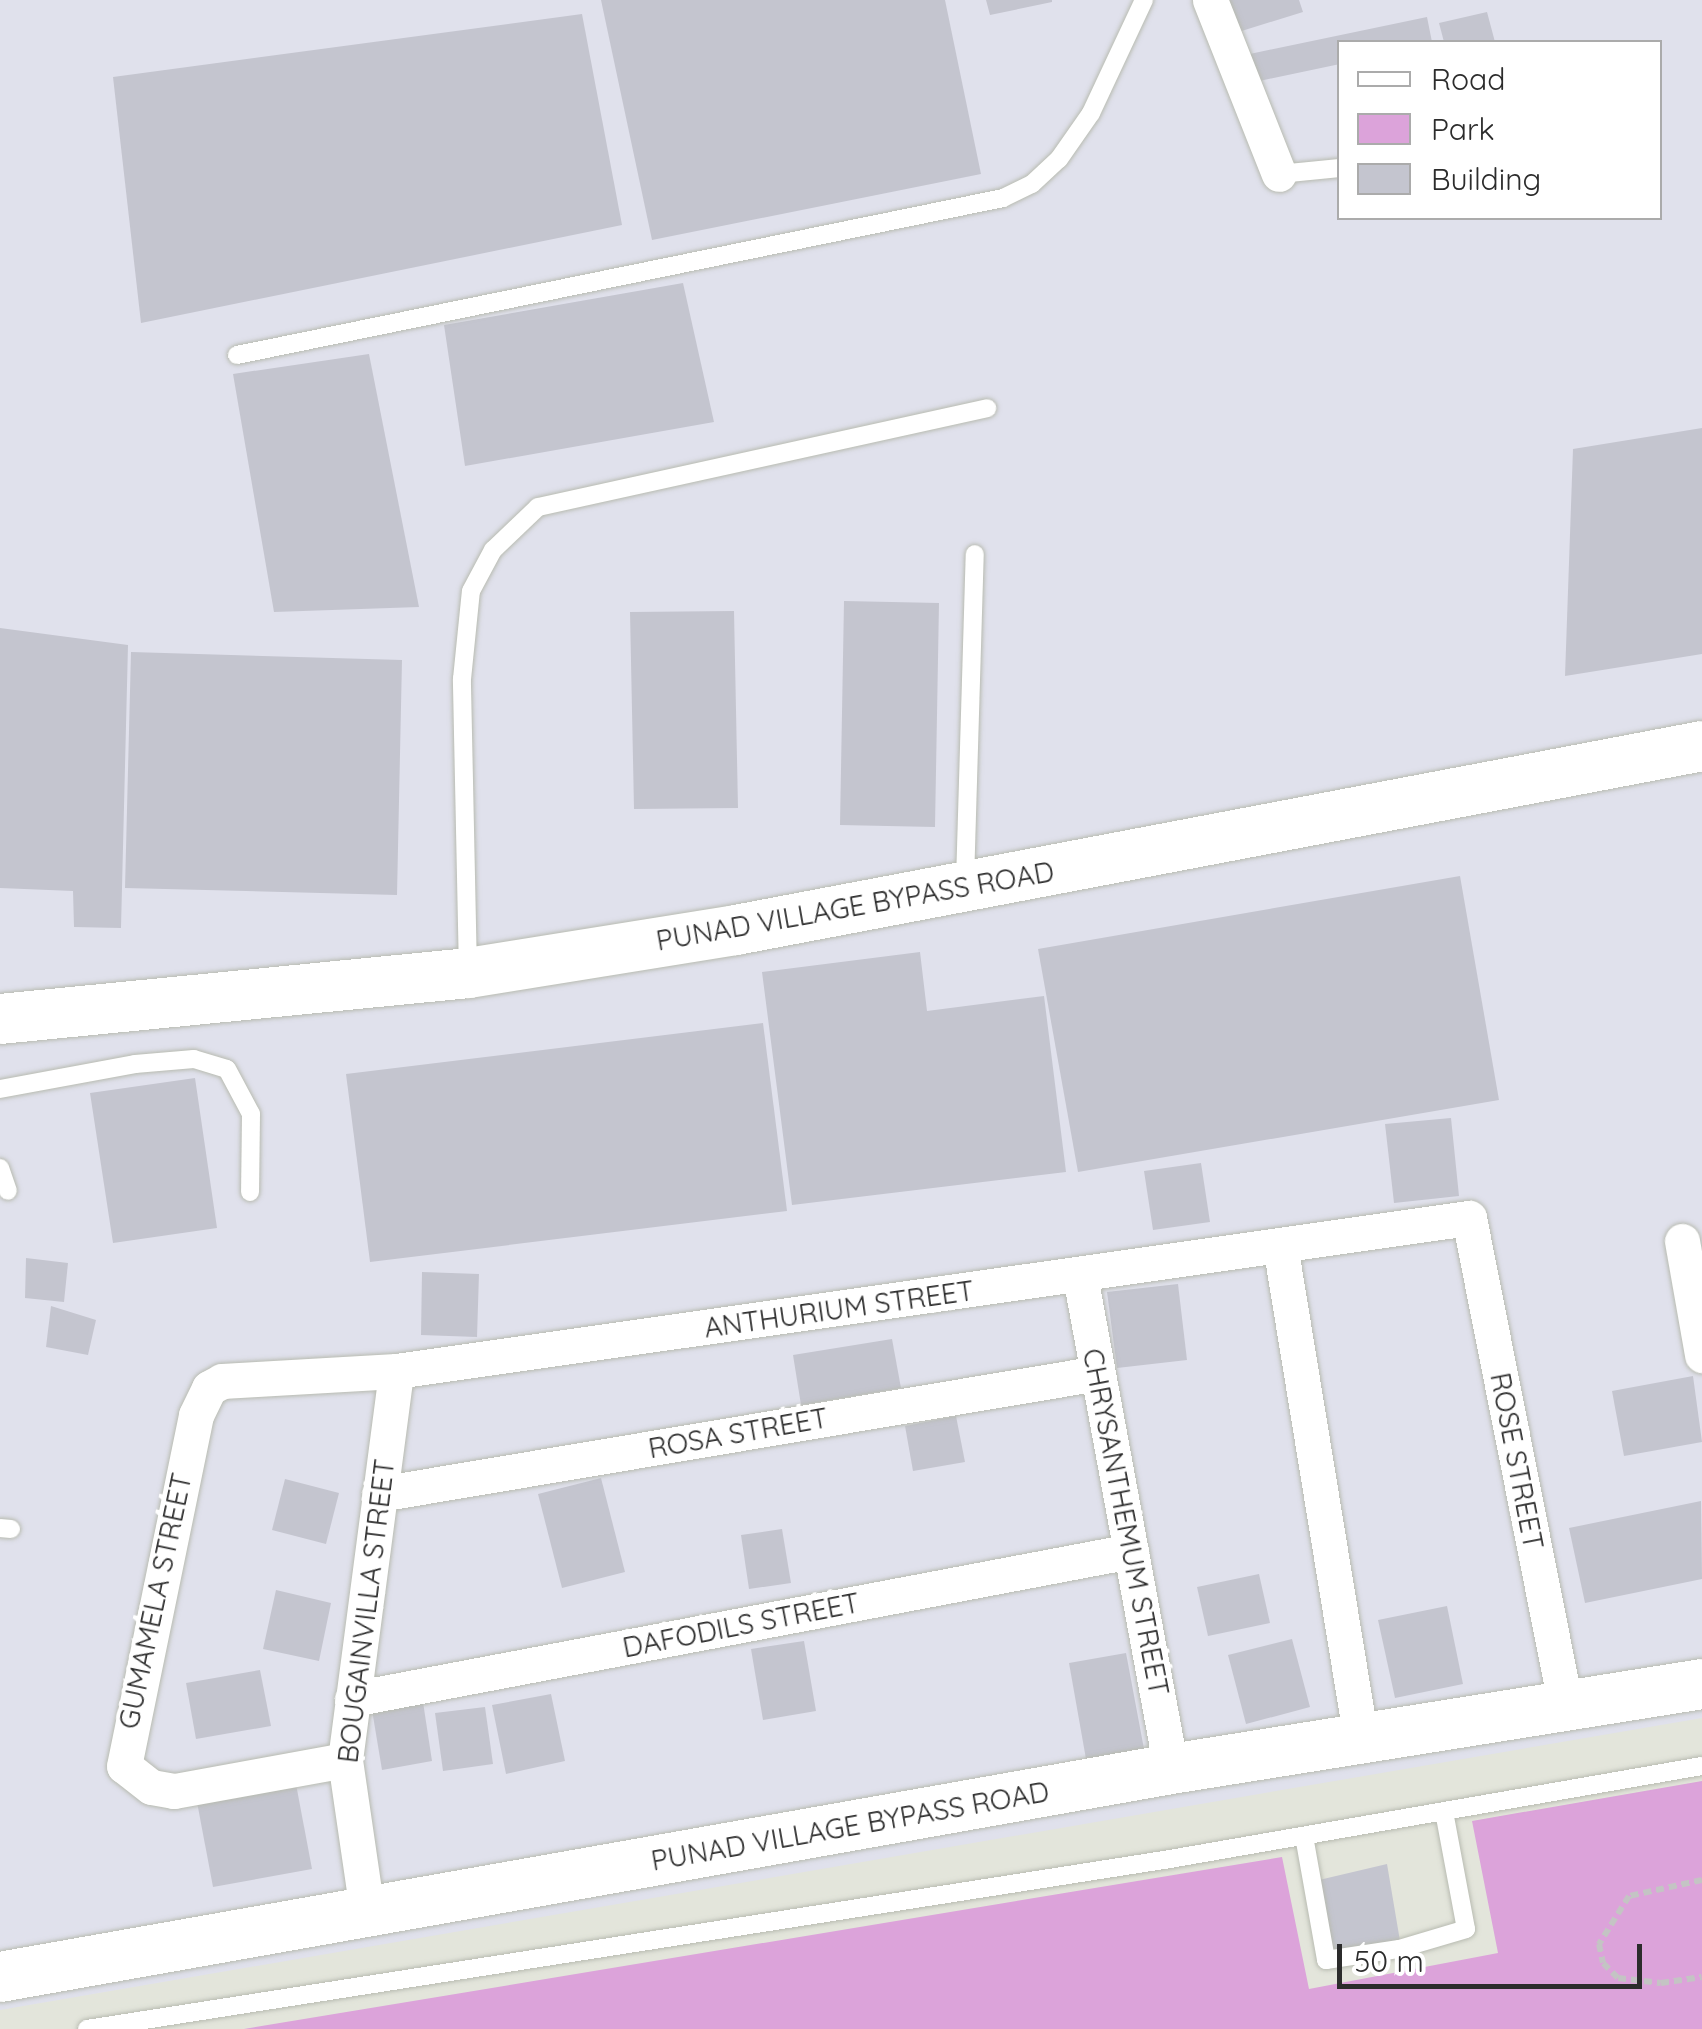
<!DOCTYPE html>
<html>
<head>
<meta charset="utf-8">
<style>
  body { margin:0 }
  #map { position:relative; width:1702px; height:2029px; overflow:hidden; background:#e0e1ec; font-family:Quicksand,sans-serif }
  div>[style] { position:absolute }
  .airport>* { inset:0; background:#e3e5db }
  .green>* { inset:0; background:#dca3da }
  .building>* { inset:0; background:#c4c5cf }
  .path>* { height:6px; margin-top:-3px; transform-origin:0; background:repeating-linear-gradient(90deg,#c4c4c4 0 8px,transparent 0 13px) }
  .roads { filter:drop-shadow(0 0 2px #b8bbb1) drop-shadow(0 0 2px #b8bbb1) }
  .service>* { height:18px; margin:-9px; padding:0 9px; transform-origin:9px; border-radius:9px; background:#fff }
  .minor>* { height:35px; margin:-17.5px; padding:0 17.5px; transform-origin:17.5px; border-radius:17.5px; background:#fff }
  .secondary>* { height:50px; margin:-25px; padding:0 25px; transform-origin:25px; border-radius:25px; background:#fff }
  span { translate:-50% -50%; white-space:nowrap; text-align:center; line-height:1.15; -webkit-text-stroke:8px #fff; paint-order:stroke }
  .street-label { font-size:28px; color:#2c2c2c }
  .legend { position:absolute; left:1337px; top:40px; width:325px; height:180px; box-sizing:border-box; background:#fff; border:2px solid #ababab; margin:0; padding:12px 18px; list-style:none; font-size:30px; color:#2c2c2c }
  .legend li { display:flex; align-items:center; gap:20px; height:50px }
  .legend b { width:50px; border:2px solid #ababab }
  .scale { position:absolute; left:1337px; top:1944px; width:305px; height:45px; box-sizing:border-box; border:5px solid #2c2c2c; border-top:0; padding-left:12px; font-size:30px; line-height:35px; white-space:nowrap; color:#2c2c2c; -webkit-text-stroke:8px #fff; paint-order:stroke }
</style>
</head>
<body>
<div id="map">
  <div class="airport">
    <i style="clip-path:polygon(1702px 1718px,1702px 2029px,0 2029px,0 2010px)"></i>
  </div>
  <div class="green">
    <i style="clip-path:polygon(1702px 1781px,1702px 2029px,244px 2029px,1282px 1857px,1309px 1989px,1498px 1953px,1472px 1821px)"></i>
  </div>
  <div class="building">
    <i style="clip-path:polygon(601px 0,945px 0,981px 174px,652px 240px)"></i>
    <i style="clip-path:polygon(986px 0,1052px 0,1052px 2px,990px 15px)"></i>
    <i style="clip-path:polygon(1221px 0,1299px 0,1303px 12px,1232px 34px)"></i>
    <i style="clip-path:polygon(1487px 12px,1495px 42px,1444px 42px,1439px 23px)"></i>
    <i style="clip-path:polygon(582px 14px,622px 225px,141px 323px,113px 77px)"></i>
    <i style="clip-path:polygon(1427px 17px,1432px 42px,1340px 42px,1340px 64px,1250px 83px,1245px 55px)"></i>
    <i style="clip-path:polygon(683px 283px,714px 422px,465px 466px,444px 325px)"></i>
    <i style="clip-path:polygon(369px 354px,419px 607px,274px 612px,233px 374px)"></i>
    <i style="clip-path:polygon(1702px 428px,1702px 654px,1565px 676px,1573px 449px)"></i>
    <i style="clip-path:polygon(844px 601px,939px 603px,935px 827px,840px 825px)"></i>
    <i style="clip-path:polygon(734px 611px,738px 808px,634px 809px,630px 612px)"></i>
    <i style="clip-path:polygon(0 628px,128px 645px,121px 928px,74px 927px,73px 891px,0 888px)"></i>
    <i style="clip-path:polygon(131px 652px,402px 660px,397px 895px,125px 888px)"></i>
    <i style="clip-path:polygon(1460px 876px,1499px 1100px,1078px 1172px,1038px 949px)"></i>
    <i style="clip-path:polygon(920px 952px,927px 1011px,1044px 996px,1066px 1172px,792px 1205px,762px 972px)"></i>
    <i style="clip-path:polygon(763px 1023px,787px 1211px,370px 1262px,346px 1074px)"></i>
    <i style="clip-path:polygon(195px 1078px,217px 1228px,113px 1243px,90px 1093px)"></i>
    <i style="clip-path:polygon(1451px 1118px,1459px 1196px,1394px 1203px,1385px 1124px)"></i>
    <i style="clip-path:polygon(1201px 1163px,1210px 1222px,1153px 1230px,1144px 1171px)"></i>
    <i style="clip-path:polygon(26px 1258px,68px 1263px,64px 1302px,25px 1298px)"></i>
    <i style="clip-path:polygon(422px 1272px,479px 1274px,477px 1337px,421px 1335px)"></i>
    <i style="clip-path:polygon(1178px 1284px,1187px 1360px,1117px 1368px,1107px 1292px)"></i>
    <i style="clip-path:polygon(51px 1306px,96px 1320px,88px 1355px,46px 1347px)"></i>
    <i style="clip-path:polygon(892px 1339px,901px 1388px,801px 1405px,793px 1355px)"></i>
    <i style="clip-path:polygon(1693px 1376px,1702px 1442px,1624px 1456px,1612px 1391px)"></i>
    <i style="clip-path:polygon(956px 1416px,965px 1462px,913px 1471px,905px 1426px)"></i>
    <i style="clip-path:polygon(601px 1478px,625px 1572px,562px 1588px,538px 1494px)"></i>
    <i style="clip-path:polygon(285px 1479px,339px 1493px,326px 1544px,272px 1530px)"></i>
    <i style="clip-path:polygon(1701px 1501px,1702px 1579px,1585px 1603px,1569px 1528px)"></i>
    <i style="clip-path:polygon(782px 1529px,791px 1583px,749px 1589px,741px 1535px)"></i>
    <i style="clip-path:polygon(1259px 1574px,1270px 1623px,1208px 1636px,1197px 1587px)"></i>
    <i style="clip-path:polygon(276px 1590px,331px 1603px,319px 1661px,263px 1649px)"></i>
    <i style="clip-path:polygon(1447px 1606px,1463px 1684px,1395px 1698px,1378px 1620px)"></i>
    <i style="clip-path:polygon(1292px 1639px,1310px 1707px,1246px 1724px,1228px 1655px)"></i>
    <i style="clip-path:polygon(804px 1641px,816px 1711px,763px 1720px,751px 1649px)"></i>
    <i style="clip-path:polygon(1126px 1653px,1144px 1749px,1086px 1759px,1069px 1663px)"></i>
    <i style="clip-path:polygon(260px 1670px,271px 1726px,196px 1739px,186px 1683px)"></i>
    <i style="clip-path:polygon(551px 1694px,565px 1761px,506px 1774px,492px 1705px)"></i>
    <i style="clip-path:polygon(423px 1702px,432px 1761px,382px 1770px,372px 1710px)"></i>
    <i style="clip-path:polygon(485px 1707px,493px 1764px,443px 1771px,435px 1713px)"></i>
    <i style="clip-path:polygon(296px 1784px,312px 1869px,213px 1887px,197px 1802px)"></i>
    <i style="clip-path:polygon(1387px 1864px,1400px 1941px,1333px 1954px,1319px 1880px)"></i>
  </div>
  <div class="path">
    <i style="left:1702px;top:1880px;width:75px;rotate:167.6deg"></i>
    <i style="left:1629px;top:1896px;width:57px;rotate:122deg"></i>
    <i style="left:1599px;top:1944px;width:19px;rotate:78deg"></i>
    <i style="left:1603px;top:1963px;width:21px;rotate:45deg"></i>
    <i style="left:1618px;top:1978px;width:43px;rotate:6.6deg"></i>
    <i style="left:1661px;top:1983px;width:41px;rotate:-8.3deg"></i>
  </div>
  <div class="roads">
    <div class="service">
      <i style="left:1279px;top:174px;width:61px;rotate:-5.6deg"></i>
      <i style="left:237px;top:355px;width:782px;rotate:-11.58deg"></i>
      <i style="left:1003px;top:198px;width:32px;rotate:-26deg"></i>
      <i style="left:1032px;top:184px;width:37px;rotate:-43deg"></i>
      <i style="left:1059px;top:159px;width:56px;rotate:-55.2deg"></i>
      <i style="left:1091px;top:113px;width:125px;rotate:-64.9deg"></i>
      <i style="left:965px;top:882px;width:328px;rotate:-88.3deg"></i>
      <i style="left:468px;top:972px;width:293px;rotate:-91.2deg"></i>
      <i style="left:462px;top:679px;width:88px;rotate:-84.2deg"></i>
      <i style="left:471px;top:591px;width:47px;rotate:-61.8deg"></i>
      <i style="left:493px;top:550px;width:62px;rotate:-43.7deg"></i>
      <i style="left:538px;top:507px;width:460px;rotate:-12.4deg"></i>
      <i style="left:0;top:1089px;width:137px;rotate:-10.5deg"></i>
      <i style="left:135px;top:1064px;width:59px;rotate:-4.8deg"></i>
      <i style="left:194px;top:1059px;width:34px;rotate:17deg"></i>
      <i style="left:227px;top:1069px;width:51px;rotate:61.9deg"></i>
      <i style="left:251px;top:1114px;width:78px;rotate:90.7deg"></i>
      <i style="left:0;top:1168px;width:24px;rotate:71deg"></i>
      <i style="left:0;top:1528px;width:11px;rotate:5deg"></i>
      <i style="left:1304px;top:1836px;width:126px;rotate:79.9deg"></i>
      <i style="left:1326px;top:1960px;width:74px;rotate:-8.6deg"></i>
      <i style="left:1399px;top:1949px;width:70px;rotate:-16.6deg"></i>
      <i style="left:1466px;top:1929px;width:120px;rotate:-100.6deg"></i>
      <i style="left:87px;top:2029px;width:1096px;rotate:-8.92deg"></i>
      <i style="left:1170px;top:1859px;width:540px;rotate:-9.92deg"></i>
    </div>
    <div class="minor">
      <i style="left:1210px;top:0;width:187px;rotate:68.4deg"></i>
      <i style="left:1682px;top:1241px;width:116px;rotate:80deg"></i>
      <i style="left:1280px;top:1245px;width:499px;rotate:80.7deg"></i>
      <i style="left:1080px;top:1276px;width:501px;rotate:79.54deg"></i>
      <i style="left:379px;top:1494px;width:729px;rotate:-9.55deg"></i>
      <i style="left:352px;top:1699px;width:793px;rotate:-10.76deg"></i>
      <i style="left:345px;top:1760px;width:174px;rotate:169.7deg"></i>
      <i style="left:174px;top:1791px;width:23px;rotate:-170deg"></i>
      <i style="left:151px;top:1787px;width:34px;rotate:-142deg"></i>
      <i style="left:124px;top:1766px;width:358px;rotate:-78.4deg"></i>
      <i style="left:196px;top:1415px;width:30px;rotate:-64deg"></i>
      <i style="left:209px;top:1388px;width:15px;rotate:-28deg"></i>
      <i style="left:222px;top:1381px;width:174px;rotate:-3.3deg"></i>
      <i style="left:396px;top:1371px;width:1084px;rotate:-8.12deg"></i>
      <i style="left:1469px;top:1218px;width:496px;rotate:78.8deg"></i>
      <i style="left:367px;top:1911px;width:153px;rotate:-98.3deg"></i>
      <i style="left:345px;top:1760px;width:392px;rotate:-82.5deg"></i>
    </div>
    <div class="secondary">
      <i style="left:0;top:1019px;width:470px;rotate:-5.6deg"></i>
      <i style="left:468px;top:973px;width:271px;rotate:-9.1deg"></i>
      <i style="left:736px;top:930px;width:983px;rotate:-10.78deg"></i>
      <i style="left:0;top:1977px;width:1189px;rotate:-10.07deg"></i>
      <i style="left:1171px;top:1769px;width:538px;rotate:-9.09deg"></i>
    </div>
  </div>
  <div class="street-label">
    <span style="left:855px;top:906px;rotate:-10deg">PUNAD VILLAGE BYPASS ROAD</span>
    <span style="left:839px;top:1309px;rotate:-8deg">ANTHURIUM STREET</span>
    <span style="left:738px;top:1433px;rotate:-10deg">ROSA STREET</span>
    <span style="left:1517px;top:1461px;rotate:79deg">ROSE STREET</span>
    <span style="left:1126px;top:1522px;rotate:79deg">CHRYSANTHEMUM STREET</span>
    <span style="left:155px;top:1601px;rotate:-78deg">GUMAMELA STREET</span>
    <span style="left:366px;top:1611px;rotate:-83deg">BOUGAINVILLA STREET</span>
    <span style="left:741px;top:1625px;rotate:-11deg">DAFODILS STREET</span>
    <span style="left:850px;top:1826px;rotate:-10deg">PUNAD VILLAGE BYPASS ROAD</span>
  </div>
  <ul class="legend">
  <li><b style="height:12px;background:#fff"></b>Road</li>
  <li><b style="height:28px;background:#dca3da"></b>Park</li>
  <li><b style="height:28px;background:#c4c5cf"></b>Building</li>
  </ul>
  <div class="scale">50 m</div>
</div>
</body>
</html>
